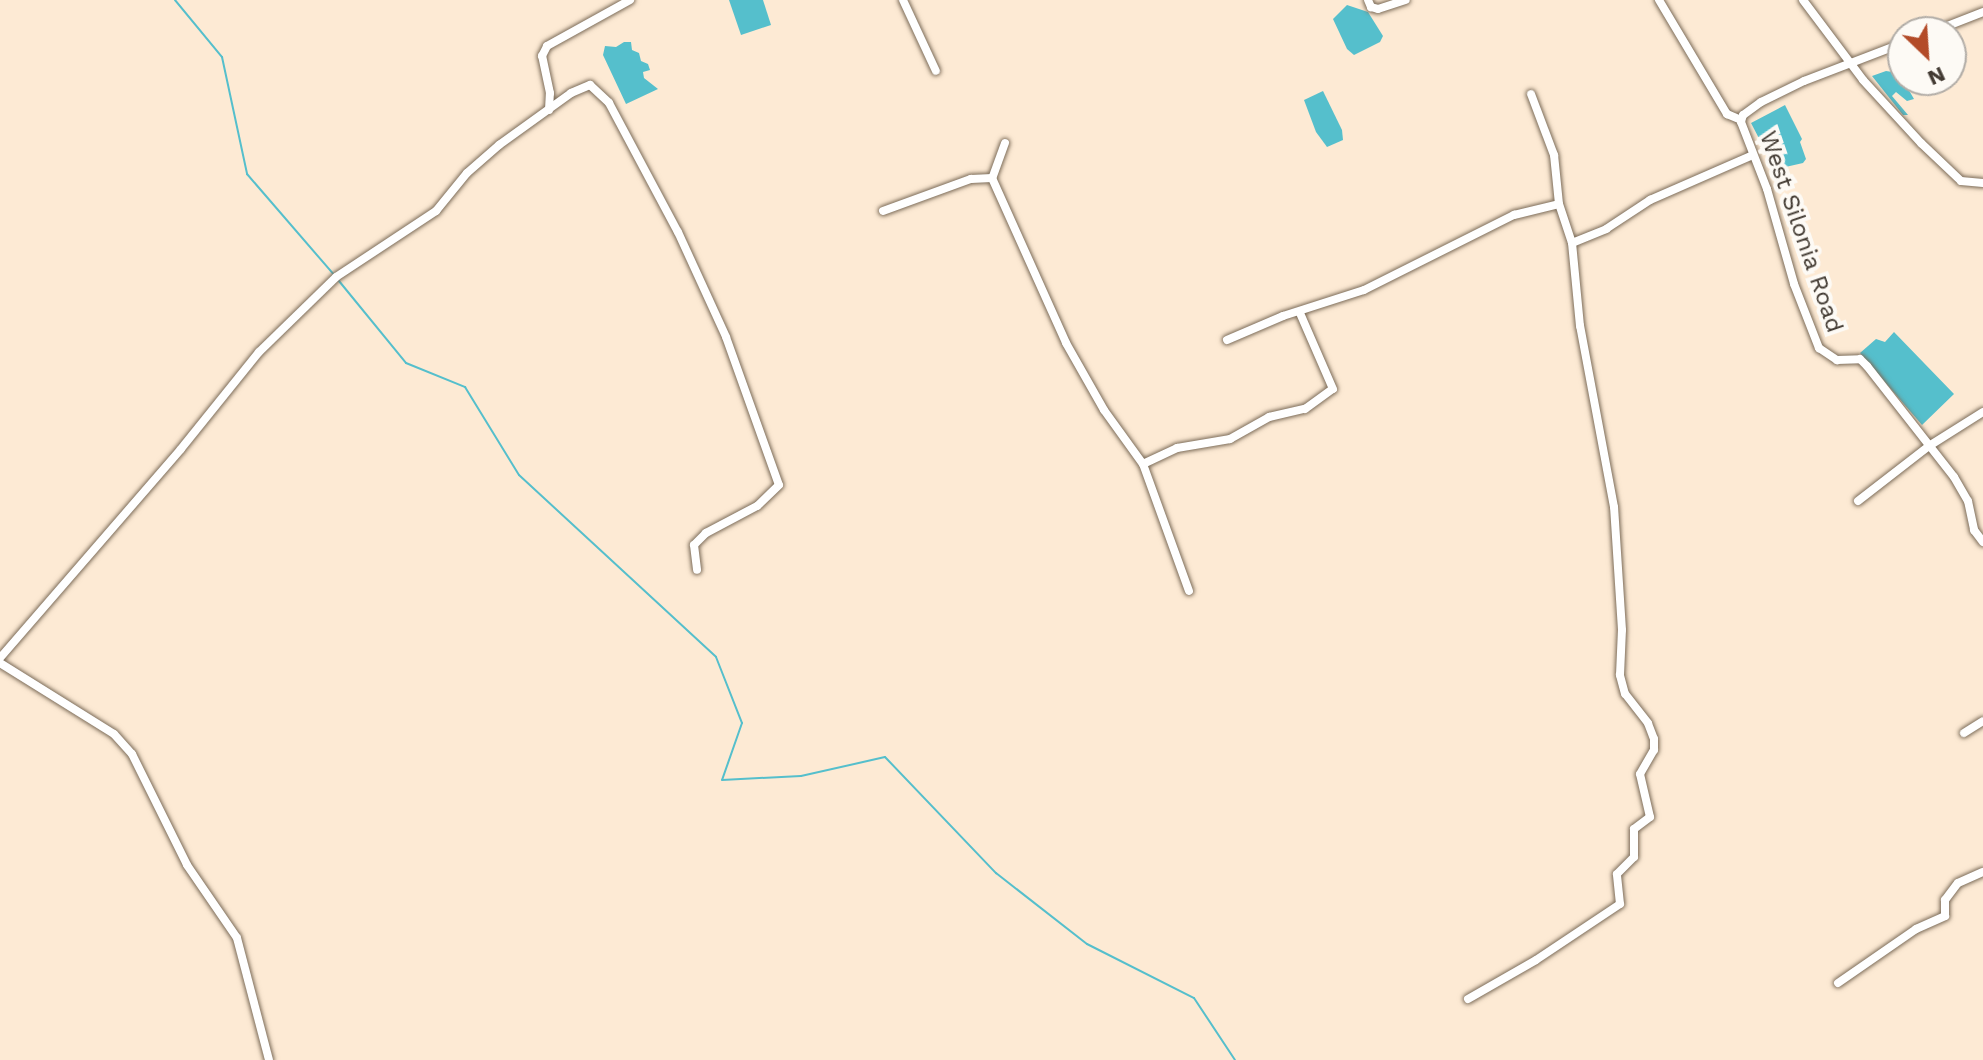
<!DOCTYPE html>
<html>
<head>
<meta charset="utf-8">
<style>
  body { margin:0 }
  #map { position:relative; width:1983px; height:1060px; overflow:hidden; background:#fdead4; font-family:"Work Sans",sans-serif }
  div>[style] { position:absolute }
  .water>* { inset:0; background:#55bfcc }
  .stream>* { height:2px; margin:-1px; padding:0 1px; transform-origin:1px; border-radius:1px; background:#55bfcc }
  .roads { filter:drop-shadow(0 0 2px #7c6c59) drop-shadow(0 0 2px #7c6c59) }
  .minor>* { height:8px; margin:-4px; padding:0 4px; transform-origin:4px; border-radius:4px; background:#fff }
  span { translate:-50% -50%; white-space:nowrap; text-align:center; line-height:1.15; -webkit-text-stroke:8px #fdfaf5; paint-order:stroke }
  .street-label { font-size:24px; color:#423a32 }
  .north { position:absolute; left:1887px; top:16px; width:80px; height:80px; box-sizing:border-box; background:#fdfaf5; border:2px solid #b2ada7; border-radius:50%; rotate:155deg; font-size:22px; font-weight:700; line-height:32px; text-align:center; color:#423a32 }
  .north::after { content:''; display:block; margin:auto; width:28px; height:36px; background:#b34b28; clip-path:polygon(50% 0,100% 100%,50% 72%,0 100%) }
</style>
</head>
<body>
<div id="map">
  <div class="water">
    <i style="clip-path:polygon(729px 0,763px 0,771px 25px,741px 35px)"></i>
    <i style="clip-path:polygon(1347px 5px,1368px 12px,1383px 36px,1380px 42px,1354px 55px,1347px 49px,1333px 19px)"></i>
    <i style="clip-path:polygon(624px 42px,631px 42px,632px 50px,639px 53px,641px 61px,648px 64px,650px 70px,643px 72px,644px 78px,658px 89px,626px 104px,603px 55px,605px 46px,616px 47px)"></i>
    <i style="clip-path:polygon(1886px 71px,1899px 73px,1914px 99px,1907px 101px,1896px 92px,1892px 96px,1908px 115px,1903px 115px,1872px 76px)"></i>
    <i style="clip-path:polygon(1323px 91px,1342px 130px,1343px 140px,1327px 147px,1316px 132px,1304px 100px)"></i>
    <i style="clip-path:polygon(1785px 105px,1802px 139px,1800px 142px,1806px 159px,1803px 163px,1781px 168px,1765px 150px,1751px 123px)"></i>
    <i style="clip-path:polygon(1894px 332px,1954px 394px,1922px 425px,1860px 353px,1876px 339px,1885px 342px)"></i>
  </div>
  <div class="stream">
    <i style="left:175px;top:0;width:74px;rotate:50.5deg"></i>
    <i style="left:222px;top:57px;width:120px;rotate:77.9deg"></i>
    <i style="left:247px;top:174px;width:135px;rotate:49.2deg"></i>
    <i style="left:339px;top:281px;width:106px;rotate:50.7deg"></i>
    <i style="left:406px;top:363px;width:64px;rotate:22.1deg"></i>
    <i style="left:465px;top:387px;width:103px;rotate:58.5deg"></i>
    <i style="left:519px;top:475px;width:268px;rotate:42.7deg"></i>
    <i style="left:716px;top:657px;width:71px;rotate:68.5deg"></i>
    <i style="left:742px;top:723px;width:60px;rotate:109.3deg"></i>
    <i style="left:722px;top:780px;width:79px;rotate:-2.9deg"></i>
    <i style="left:801px;top:776px;width:86px;rotate:-12.7deg"></i>
    <i style="left:885px;top:757px;width:161px;rotate:46.3deg"></i>
    <i style="left:996px;top:873px;width:115px;rotate:38deg"></i>
    <i style="left:1087px;top:944px;width:120px;rotate:26.8deg"></i>
    <i style="left:1194px;top:998px;width:74px;rotate:56.5deg"></i>
  </div>
  <div class="roads">
    <div class="minor">
      <i style="left:903px;top:0;width:78px;rotate:65.1deg"></i>
      <i style="left:1368px;top:0;width:8px;rotate:67deg"></i>
      <i style="left:1371px;top:7px;width:7px;rotate:16deg"></i>
      <i style="left:1378px;top:9px;width:29px;rotate:-18deg"></i>
      <i style="left:1659px;top:0;width:133px;rotate:59.2deg"></i>
      <i style="left:1727px;top:114px;width:15px;rotate:23deg"></i>
      <i style="left:1803px;top:0;width:100px;rotate:53.1deg"></i>
      <i style="left:1863px;top:80px;width:86px;rotate:47.4deg"></i>
      <i style="left:1921px;top:143px;width:55px;rotate:43.5deg"></i>
      <i style="left:1961px;top:181px;width:22px;rotate:5deg"></i>
      <i style="left:1932px;top:32px;width:55px;rotate:-21.4deg"></i>
      <i style="left:1903px;top:43px;width:106px;rotate:159deg"></i>
      <i style="left:1804px;top:81px;width:48px;rotate:154deg"></i>
      <i style="left:1761px;top:102px;width:22px;rotate:144deg"></i>
      <i style="left:1743px;top:115px;width:7px;rotate:106deg"></i>
      <i style="left:1741px;top:122px;width:72px;rotate:68.8deg"></i>
      <i style="left:1767px;top:189px;width:99px;rotate:74.1deg"></i>
      <i style="left:1794px;top:284px;width:69px;rotate:68.7deg"></i>
      <i style="left:1819px;top:348px;width:22px;rotate:34deg"></i>
      <i style="left:1837px;top:360px;width:23px;rotate:-2deg"></i>
      <i style="left:1860px;top:359px;width:10px;rotate:45deg"></i>
      <i style="left:1867px;top:366px;width:141px;rotate:51.9deg"></i>
      <i style="left:1954px;top:477px;width:28px;rotate:60deg"></i>
      <i style="left:1968px;top:501px;width:30px;rotate:78deg"></i>
      <i style="left:1974px;top:530px;width:15px;rotate:53deg"></i>
      <i style="left:549px;top:110px;width:17px;rotate:-87deg"></i>
      <i style="left:550px;top:93px;width:38px;rotate:-102deg"></i>
      <i style="left:542px;top:56px;width:11px;rotate:-63deg"></i>
      <i style="left:547px;top:46px;width:95px;rotate:-29deg"></i>
      <i style="left:1005px;top:143px;width:37px;rotate:110deg"></i>
      <i style="left:992px;top:178px;width:181px;rotate:65.8deg"></i>
      <i style="left:1066px;top:343px;width:77px;rotate:60.4deg"></i>
      <i style="left:1104px;top:410px;width:67px;rotate:54.2deg"></i>
      <i style="left:1143px;top:464px;width:135px;rotate:70.1deg"></i>
      <i style="left:883px;top:211px;width:94px;rotate:-20deg"></i>
      <i style="left:971px;top:179px;width:21px;rotate:-3deg"></i>
      <i style="left:1572px;top:243px;width:37px;rotate:-22deg"></i>
      <i style="left:1606px;top:229px;width:53px;rotate:-33.4deg"></i>
      <i style="left:1650px;top:200px;width:112px;rotate:-23.6deg"></i>
      <i style="left:1227px;top:340px;width:61px;rotate:-23.2deg"></i>
      <i style="left:1283px;top:316px;width:85px;rotate:-17.8deg"></i>
      <i style="left:1364px;top:290px;width:168px;rotate:-26.6deg"></i>
      <i style="left:1514px;top:215px;width:46px;rotate:-13.7deg"></i>
      <i style="left:1143px;top:464px;width:38px;rotate:-25deg"></i>
      <i style="left:1177px;top:448px;width:54px;rotate:-9.6deg"></i>
      <i style="left:1230px;top:439px;width:45px;rotate:-29.4deg"></i>
      <i style="left:1269px;top:417px;width:37px;rotate:-13deg"></i>
      <i style="left:1305px;top:409px;width:34px;rotate:-36deg"></i>
      <i style="left:1333px;top:389px;width:83px;rotate:-113.5deg"></i>
      <i style="left:1858px;top:501px;width:90px;rotate:-37.8deg"></i>
      <i style="left:1929px;top:446px;width:64px;rotate:-32.2deg"></i>
      <i style="left:0;top:658px;width:276px;rotate:-49.1deg"></i>
      <i style="left:181px;top:449px;width:124px;rotate:-51.2deg"></i>
      <i style="left:259px;top:352px;width:107px;rotate:-44.2deg"></i>
      <i style="left:336px;top:277px;width:120px;rotate:-33.4deg"></i>
      <i style="left:436px;top:211px;width:49px;rotate:-50.8deg"></i>
      <i style="left:467px;top:173px;width:43px;rotate:-41.2deg"></i>
      <i style="left:499px;top:145px;width:89px;rotate:-35.8deg"></i>
      <i style="left:571px;top:93px;width:21px;rotate:-23deg"></i>
      <i style="left:590px;top:85px;width:26px;rotate:43deg"></i>
      <i style="left:609px;top:103px;width:146px;rotate:61.9deg"></i>
      <i style="left:678px;top:232px;width:115px;rotate:65.4deg"></i>
      <i style="left:726px;top:337px;width:157px;rotate:70.3deg"></i>
      <i style="left:779px;top:485px;width:30px;rotate:136deg"></i>
      <i style="left:757px;top:506px;width:58px;rotate:152.1deg"></i>
      <i style="left:706px;top:533px;width:17px;rotate:135deg"></i>
      <i style="left:694px;top:545px;width:25px;rotate:83deg"></i>
      <i style="left:0;top:663px;width:134px;rotate:31.9deg"></i>
      <i style="left:114px;top:734px;width:27px;rotate:48deg"></i>
      <i style="left:132px;top:754px;width:124px;rotate:63.6deg"></i>
      <i style="left:187px;top:865px;width:88px;rotate:55.6deg"></i>
      <i style="left:237px;top:938px;width:126px;rotate:75.3deg"></i>
      <i style="left:1964px;top:733px;width:22px;rotate:-32deg"></i>
      <i style="left:1838px;top:983px;width:95px;rotate:-34.7deg"></i>
      <i style="left:1916px;top:929px;width:32px;rotate:-24deg"></i>
      <i style="left:1945px;top:916px;width:16px;rotate:-90deg"></i>
      <i style="left:1945px;top:900px;width:21px;rotate:-53deg"></i>
      <i style="left:1958px;top:883px;width:27px;rotate:-24deg"></i>
      <i style="left:1468px;top:999px;width:78px;rotate:-29.8deg"></i>
      <i style="left:1536px;top:960px;width:101px;rotate:-33.7deg"></i>
      <i style="left:1620px;top:904px;width:30px;rotate:-96deg"></i>
      <i style="left:1617px;top:874px;width:24px;rotate:-45deg"></i>
      <i style="left:1634px;top:857px;width:28px;rotate:-90deg"></i>
      <i style="left:1634px;top:829px;width:20px;rotate:-37deg"></i>
      <i style="left:1650px;top:817px;width:44px;rotate:-103.1deg"></i>
      <i style="left:1640px;top:774px;width:28px;rotate:-60deg"></i>
      <i style="left:1654px;top:750px;width:11px;rotate:-90deg"></i>
      <i style="left:1654px;top:739px;width:17px;rotate:-111deg"></i>
      <i style="left:1648px;top:723px;width:37px;rotate:-128deg"></i>
      <i style="left:1625px;top:694px;width:20px;rotate:-105deg"></i>
      <i style="left:1620px;top:675px;width:45px;rotate:-87.5deg"></i>
      <i style="left:1622px;top:630px;width:123px;rotate:-93.7deg"></i>
      <i style="left:1614px;top:507px;width:184px;rotate:-100.6deg"></i>
      <i style="left:1580px;top:326px;width:83px;rotate:-95.5deg"></i>
      <i style="left:1572px;top:243px;width:41px;rotate:-108.4deg"></i>
      <i style="left:1559px;top:204px;width:49px;rotate:-95.8deg"></i>
      <i style="left:1554px;top:155px;width:65px;rotate:-110.7deg"></i>
    </div>
  </div>
  <div class="street-label">
    <span style="left:1801px;top:232px;rotate:71deg">West Silonia Road</span>
  </div>
  <div class="north">N</div>
</div>
</body>
</html>
